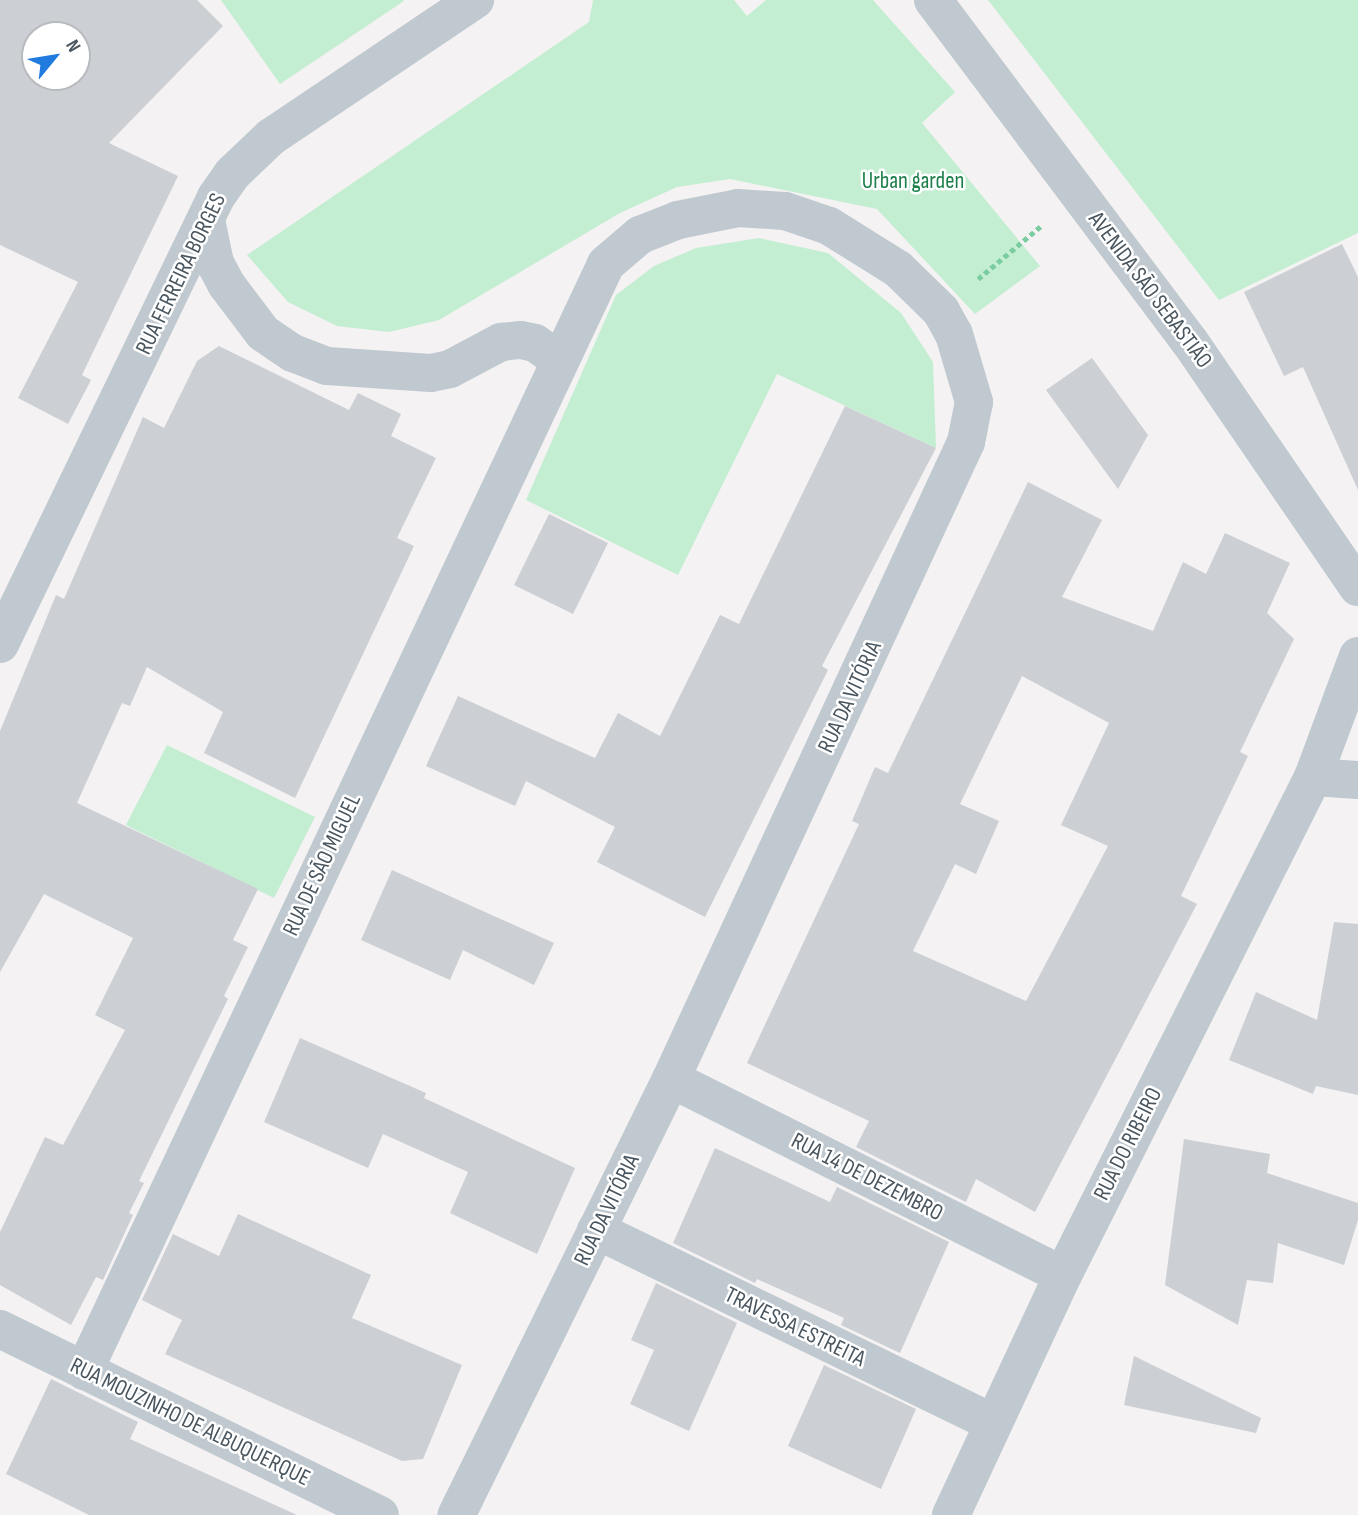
<!DOCTYPE html>
<html>
<head>
<meta charset="utf-8">
<style>
  body { margin:0 }
  #map { position:relative; width:1358px; height:1515px; overflow:hidden; background:#f4f2f2; font-family:"Sofia Sans Condensed",sans-serif }
  div>[style] { position:absolute }
  .green>* { inset:0; background:#c3eed2 }
  .building>* { inset:0; background:#cccfd4 }
  .path>* { height:4.5px; margin-top:-2.25px; transform-origin:0; background:repeating-linear-gradient(90deg,#7ccca1 0 5px,transparent 0 8.5px) }
  .street>* { height:38px; margin:-19px; padding:0 19px; transform-origin:19px; border-radius:19px; background:#c0c9d0 }
  span { translate:-50% -50%; white-space:nowrap; text-align:center; line-height:1.15; -webkit-text-stroke:5px #fff; paint-order:stroke }
  .park-label { font-size:23px; color:#1c7f4a }
  .street-label { font-size:23px; color:#4a565f }
  .north { position:absolute; left:21px; top:21px; width:70px; height:70px; box-sizing:border-box; background:#fff; border:2px solid #b7bbbf; border-radius:50%; rotate:60deg; font-size:19px; font-weight:700; line-height:28px; text-align:center; color:#4a565f }
  .north::after { content:''; display:block; margin:auto; width:24px; height:32px; background:#217bdf; clip-path:polygon(50% 0,100% 100%,50% 72%,0 100%) }
</style>
</head>
<body>
<div id="map">
  <div class="green">
    <i style="clip-path:polygon(221px 0,403px 0,404px 1px,280px 84px)"></i>
    <i style="clip-path:polygon(593px 0,734px 0,747px 16px,766px 0,873px 0,955px 92px,922px 123px,1040px 266px,975px 314px,877px 209px,730px 179px,677px 187px,620px 213px,439px 320px,389px 332px,337px 326px,288px 302px,247px 255px,589px 22px)"></i>
    <i style="clip-path:polygon(988px 0,1358px 0,1358px 233px,1219px 300px)"></i>
    <i style="clip-path:polygon(759px 238px,828px 253px,901px 313px,933px 362px,936px 448px,777px 374px,678px 575px,526px 500px,616px 295px,654px 266px,696px 248px)"></i>
    <i style="clip-path:polygon(167px 745px,315px 817px,274px 898px,126px 825px)"></i>
  </div>
  <div class="building">
    <i style="clip-path:polygon(evenodd,0 0,197px 0,223px 26px,109px 143px,178px 176px,82px 375px,91px 380px,68px 424px,18px 398px,78px 282px,0 245px,0 0,35px 35px,77px 35px,77px 77px,35px 77px,35px 35px)"></i>
    <i style="clip-path:polygon(1342px 244px,1358px 277px,1358px 490px,1303px 367px,1284px 376px,1244px 292px)"></i>
    <i style="clip-path:polygon(219px 346px,349px 410px,358px 393px,401px 414px,391px 436px,436px 458px,397px 538px,414px 546px,295px 798px,204px 753px,223px 712px,147px 667px,130px 706px,122px 703px,77px 803px,258px 889px,233px 940px,248px 947px,224px 996px,228px 999px,139px 1181px,144px 1183px,129px 1213px,133px 1215px,103px 1280px,96px 1277px,71px 1325px,0 1285px,0 1232px,45px 1137px,63px 1145px,125px 1030px,95px 1015px,133px 938px,44px 894px,0 972px,0 731px,56px 595px,64px 599px,143px 417px,164px 428px,197px 361px)"></i>
    <i style="clip-path:polygon(1092px 358px,1148px 435px,1118px 489px,1046px 390px)"></i>
    <i style="clip-path:polygon(845px 406px,936px 448px,822px 666px,828px 670px,705px 917px,597px 862px,615px 827px,526px 781px,515px 806px,426px 766px,458px 696px,595px 758px,618px 713px,660px 736px,720px 615px,739px 624px)"></i>
    <i style="clip-path:polygon(evenodd,1028px 482px,1102px 520px,1062px 597px,1153px 631px,1183px 562px,1206px 574px,1225px 533px,1290px 563px,1267px 613px,1294px 639px,1240px 752px,1248px 756px,1181px 896px,1197px 904px,1035px 1212px,976px 1179px,966px 1202px,856px 1147px,869px 1121px,747px 1063px,859px 824px,852px 821px,875px 767px,888px 773px,1028px 482px,1022px 676px,1109px 723px,1061px 825px,1108px 846px,1026px 1001px,913px 951px,955px 864px,976px 874px,999px 821px,960px 804px,1022px 676px)"></i>
    <i style="clip-path:polygon(549px 514px,608px 543px,573px 614px,514px 585px)"></i>
    <i style="clip-path:polygon(392px 870px,554px 943px,534px 985px,463px 950px,450px 980px,361px 940px)"></i>
    <i style="clip-path:polygon(1334px 922px,1358px 924px,1358px 1095px,1316px 1086px,1313px 1094px,1229px 1060px,1256px 992px,1317px 1020px)"></i>
    <i style="clip-path:polygon(300px 1038px,426px 1093px,424px 1098px,575px 1168px,537px 1254px,450px 1213px,468px 1172px,383px 1134px,368px 1168px,264px 1122px)"></i>
    <i style="clip-path:polygon(1184px 1139px,1270px 1154px,1267px 1173px,1358px 1203px,1358px 1220px,1344px 1265px,1278px 1243px,1273px 1283px,1247px 1280px,1238px 1325px,1165px 1285px)"></i>
    <i style="clip-path:polygon(715px 1148px,830px 1202px,837px 1187px,949px 1242px,900px 1353px,841px 1325px,844px 1318px,757px 1279px,755px 1283px,673px 1243px)"></i>
    <i style="clip-path:polygon(238px 1214px,371px 1275px,352px 1318px,462px 1365px,423px 1459px,402px 1461px,165px 1354px,182px 1320px,142px 1300px,173px 1234px,219px 1256px)"></i>
    <i style="clip-path:polygon(656px 1283px,737px 1323px,689px 1431px,630px 1404px,654px 1350px,631px 1340px)"></i>
    <i style="clip-path:polygon(1134px 1356px,1261px 1418px,1256px 1433px,1124px 1405px)"></i>
    <i style="clip-path:polygon(824px 1365px,916px 1409px,881px 1489px,788px 1446px)"></i>
    <i style="clip-path:polygon(51px 1379px,138px 1422px,130px 1439px,297px 1515px,89px 1515px,6px 1474px)"></i>
  </div>
  <div class="path">
    <i style="left:978px;top:279px;width:82px;rotate:-40.1deg"></i>
  </div>
  <div class="street">
    <i style="left:933px;top:0;width:428px;rotate:53.1deg"></i>
    <i style="left:1190px;top:342px;width:297px;rotate:55.6deg"></i>
    <i style="left:206px;top:220px;width:44px;rotate:78.2deg"></i>
    <i style="left:215px;top:263px;width:24px;rotate:62deg"></i>
    <i style="left:226px;top:284px;width:61px;rotate:52.9deg"></i>
    <i style="left:263px;top:333px;width:36px;rotate:34deg"></i>
    <i style="left:293px;top:353px;width:36px;rotate:21deg"></i>
    <i style="left:327px;top:366px;width:104px;rotate:3.9deg"></i>
    <i style="left:431px;top:373px;width:19px;rotate:-12deg"></i>
    <i style="left:450px;top:369px;width:58px;rotate:-27.9deg"></i>
    <i style="left:501px;top:342px;width:20px;rotate:-6deg"></i>
    <i style="left:521px;top:340px;width:14px;rotate:12deg"></i>
    <i style="left:535px;top:343px;width:29px;rotate:35deg"></i>
    <i style="left:0;top:644px;width:496px;rotate:-64.2deg"></i>
    <i style="left:216px;top:197px;width:28px;rotate:-55deg"></i>
    <i style="left:232px;top:174px;width:54px;rotate:-43.5deg"></i>
    <i style="left:271px;top:137px;width:246px;rotate:-33.9deg"></i>
    <i style="left:1313px;top:777px;width:45px;rotate:3.8deg"></i>
    <i style="left:671px;top:1079px;width:438px;rotate:26.6deg"></i>
    <i style="left:596px;top:1230px;width:442px;rotate:25.9deg"></i>
    <i style="left:0;top:1329px;width:423px;rotate:26.1deg"></i>
    <i style="left:84px;top:1371px;width:1224px;rotate:-64.75deg"></i>
    <i style="left:606px;top:264px;width:45px;rotate:-40.5deg"></i>
    <i style="left:640px;top:235px;width:41px;rotate:-21.5deg"></i>
    <i style="left:678px;top:220px;width:61px;rotate:-11.3deg"></i>
    <i style="left:738px;top:208px;width:47px;rotate:3.7deg"></i>
    <i style="left:785px;top:211px;width:46px;rotate:18.8deg"></i>
    <i style="left:829px;top:226px;width:81px;rotate:31.9deg"></i>
    <i style="left:898px;top:269px;width:60px;rotate:44.3deg"></i>
    <i style="left:941px;top:311px;width:26px;rotate:61deg"></i>
    <i style="left:954px;top:334px;width:71px;rotate:73.6deg"></i>
    <i style="left:974px;top:402px;width:41px;rotate:101.3deg"></i>
    <i style="left:966px;top:442px;width:702px;rotate:114.85deg"></i>
    <i style="left:671px;top:1079px;width:486px;rotate:116.2deg"></i>
    <i style="left:951px;top:1515px;width:265px;rotate:-65deg"></i>
    <i style="left:1063px;top:1275px;width:557px;rotate:-63.34deg"></i>
    <i style="left:1313px;top:777px;width:129px;rotate:-69.6deg"></i>
  </div>
  <div class="park-label">
    <span style="left:913px;top:181px">Urban garden</span>
  </div>
  <div class="street-label">
    <span style="left:181px;top:274px;rotate:-64deg">RUA FERREIRA BORGES</span>
    <span style="left:1150px;top:290px;rotate:53deg">AVENIDA SÃO SEBASTIÃO</span>
    <span style="left:850px;top:697px;rotate:-65deg">RUA DA VITÓRIA</span>
    <span style="left:322px;top:865px;rotate:-65deg">RUA DE SÃO MIGUEL</span>
    <span style="left:1128px;top:1144px;rotate:-63deg">RUA DO RIBEIRO</span>
    <span style="left:867px;top:1177px;rotate:27deg">RUA 14 DE DEZEMBRO</span>
    <span style="left:607px;top:1210px;rotate:-64deg">RUA DA VITÓRIA</span>
    <span style="left:795px;top:1327px;rotate:26deg">TRAVESSA ESTREITA</span>
    <span style="left:190px;top:1422px;rotate:26deg">RUA MOUZINHO DE ALBUQUERQUE</span>
  </div>
  <div class="north">N</div>
</div>
</body>
</html>
